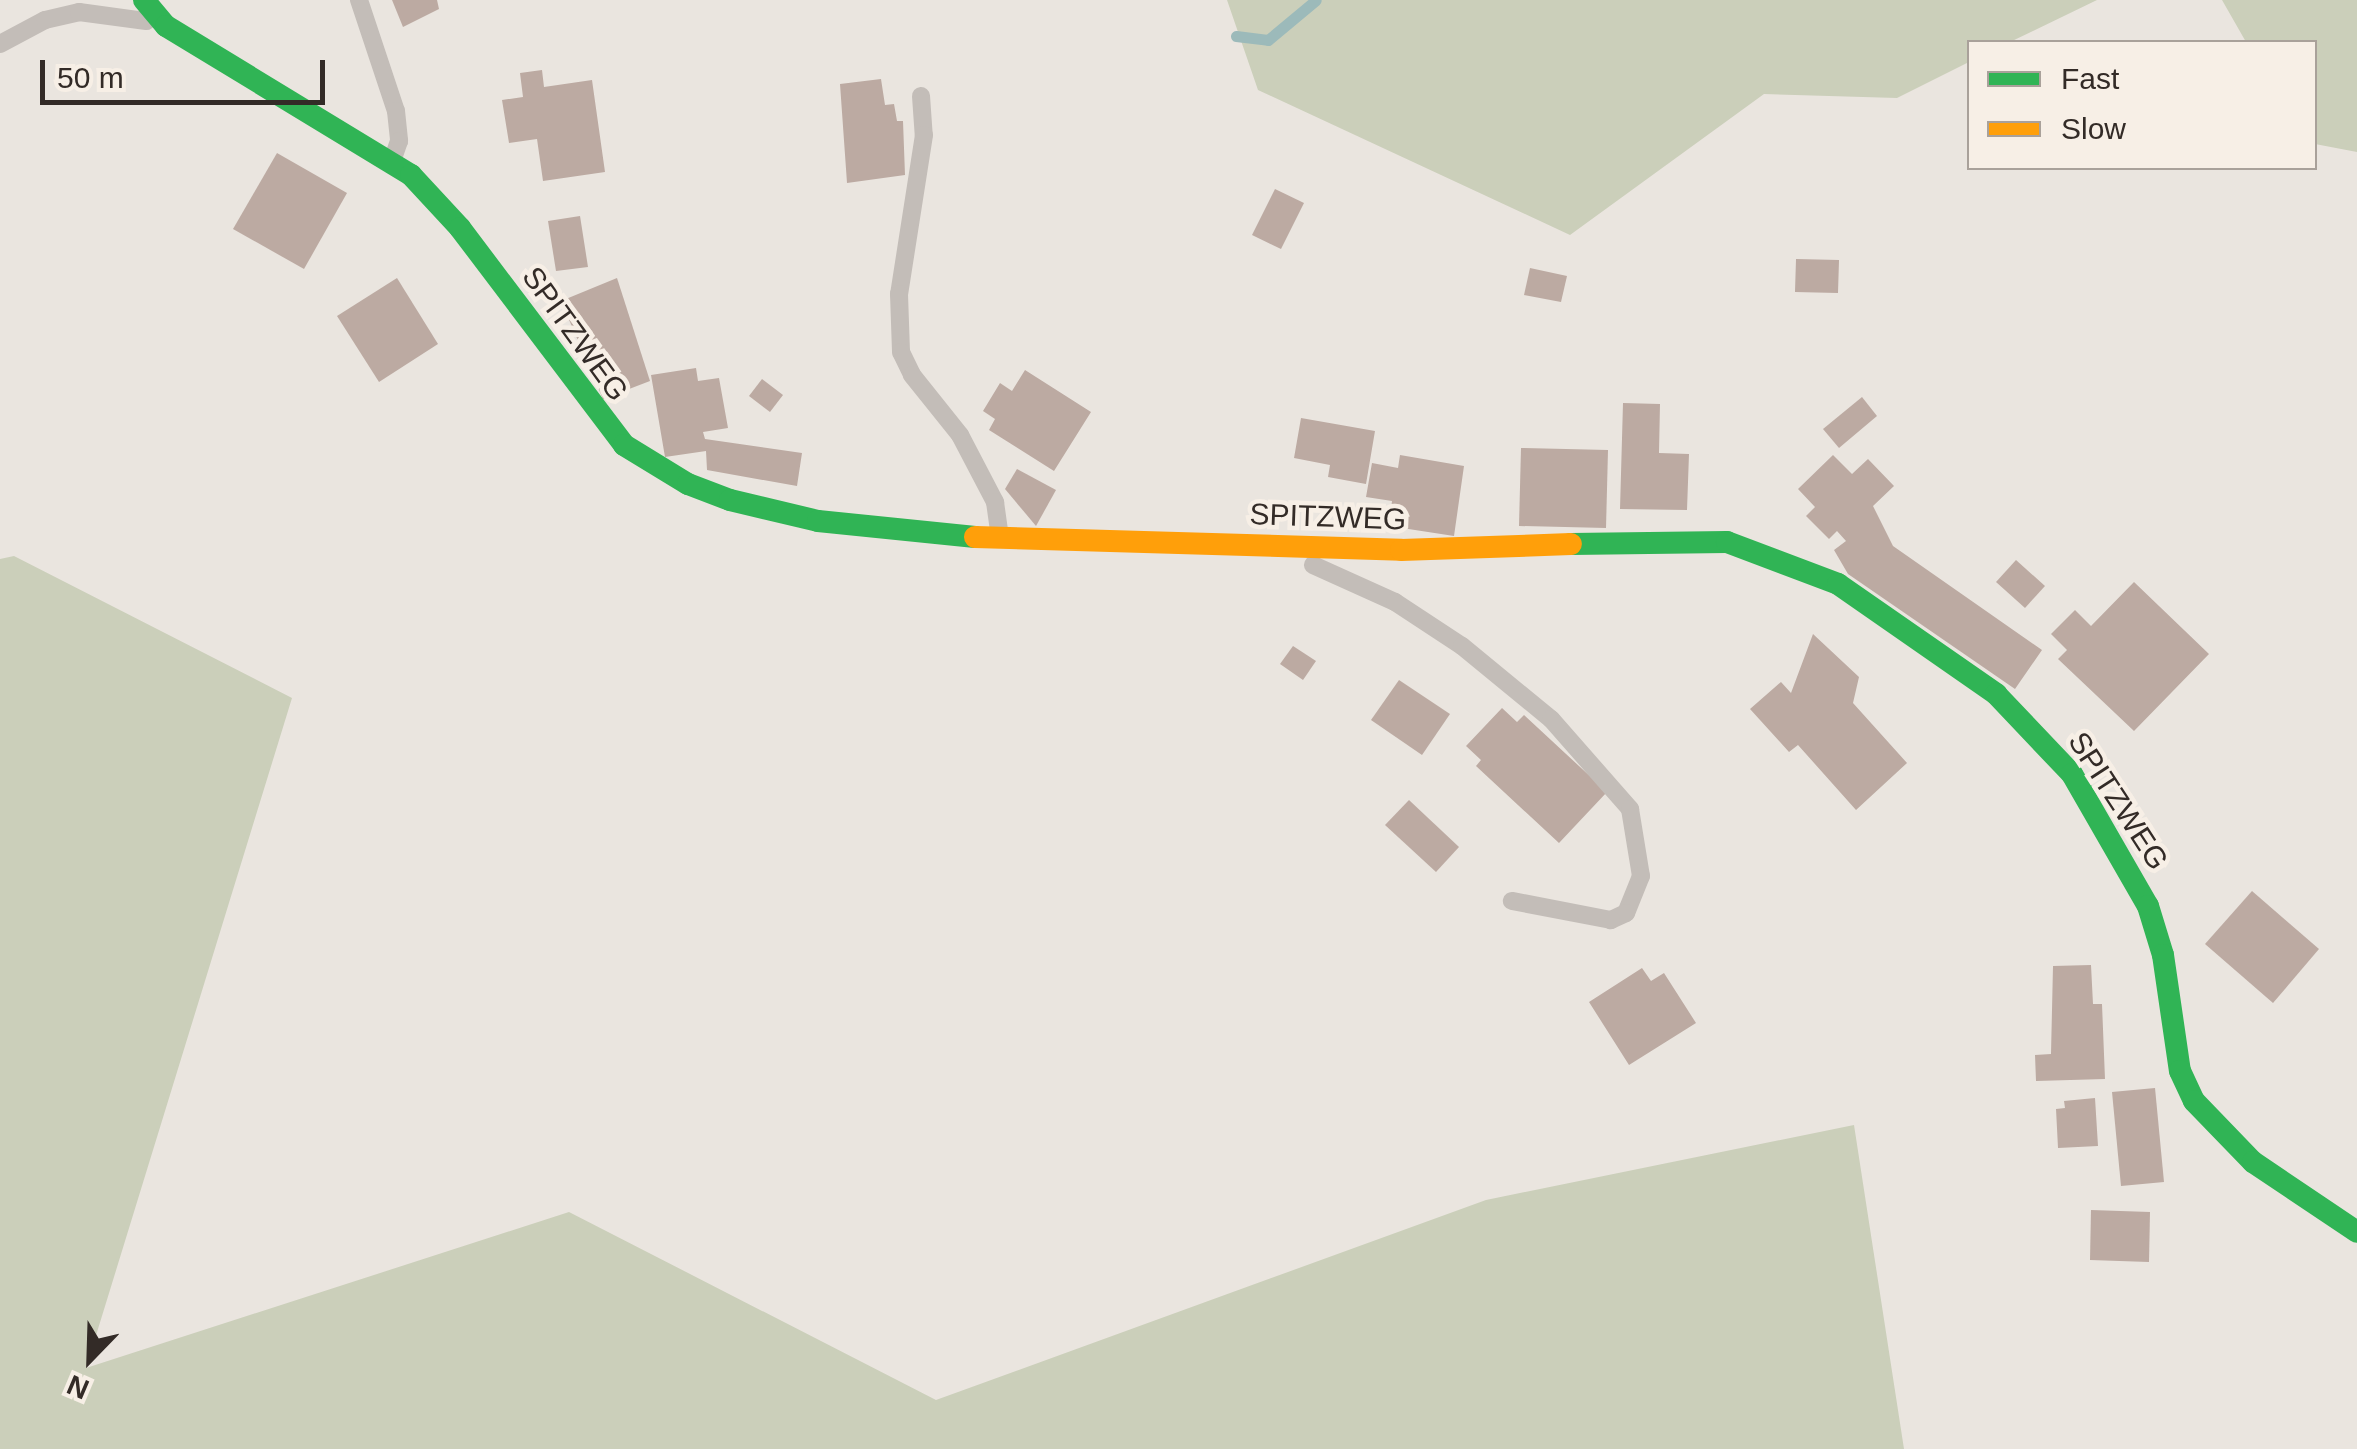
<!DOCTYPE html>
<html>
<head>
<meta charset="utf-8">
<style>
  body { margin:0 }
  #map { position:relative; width:2357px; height:1449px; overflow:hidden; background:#eae5df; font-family:Arial,sans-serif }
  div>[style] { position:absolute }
  .green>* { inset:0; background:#cbcfba }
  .stream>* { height:11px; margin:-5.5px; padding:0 5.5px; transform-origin:5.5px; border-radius:5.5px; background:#9cbaba }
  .building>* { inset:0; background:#bcaaa2 }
  .lane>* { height:18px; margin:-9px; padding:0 9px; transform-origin:9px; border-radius:9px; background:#c3bdb8 }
  .fast>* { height:22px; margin:-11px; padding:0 11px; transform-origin:11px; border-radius:11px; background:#30b455 }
  .slow>* { height:22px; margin:-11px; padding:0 11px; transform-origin:11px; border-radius:11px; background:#ff9f0a }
  span { translate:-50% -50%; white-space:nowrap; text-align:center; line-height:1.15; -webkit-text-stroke:9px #f7efe6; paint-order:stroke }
  .street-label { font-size:30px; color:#332b27 }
  .legend { position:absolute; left:1967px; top:40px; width:350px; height:130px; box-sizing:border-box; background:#f7efe6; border:2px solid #a9a19a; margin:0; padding:12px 18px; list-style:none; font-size:30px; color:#332b27 }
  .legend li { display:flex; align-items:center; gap:20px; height:50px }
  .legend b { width:50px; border:2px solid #a9a19a }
  .north { position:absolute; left:40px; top:1309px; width:100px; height:100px; -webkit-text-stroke:8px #f7efe6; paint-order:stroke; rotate:203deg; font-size:28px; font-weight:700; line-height:40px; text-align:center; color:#332b27 }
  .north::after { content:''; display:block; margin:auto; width:35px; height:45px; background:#332b27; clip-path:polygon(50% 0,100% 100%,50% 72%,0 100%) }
  .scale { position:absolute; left:40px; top:60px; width:285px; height:45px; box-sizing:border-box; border:5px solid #332b27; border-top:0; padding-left:12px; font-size:30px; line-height:35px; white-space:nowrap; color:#332b27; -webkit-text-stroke:8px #f7efe6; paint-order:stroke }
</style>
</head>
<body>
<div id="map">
  <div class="green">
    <i style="clip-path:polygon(1227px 0,2097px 0,2010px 42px,1970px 42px,1969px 62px,1897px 98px,1764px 94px,1570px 235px,1258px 90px)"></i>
    <i style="clip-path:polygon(2222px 0,2357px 0,2357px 152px,2315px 144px,2314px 42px,2246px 42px)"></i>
    <i style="clip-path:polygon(14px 556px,292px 698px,86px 1368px,569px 1212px,936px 1400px,1486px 1200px,1854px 1125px,1904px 1449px,0 1449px,0 559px)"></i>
  </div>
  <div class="stream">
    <i style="left:1236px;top:36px;width:32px;rotate:7deg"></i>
    <i style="left:1268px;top:40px;width:62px;rotate:-39.8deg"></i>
  </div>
  <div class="building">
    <i style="clip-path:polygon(392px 0,437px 0,439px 9px,403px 27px)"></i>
    <i style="clip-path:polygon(542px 70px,544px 87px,592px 80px,605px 172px,543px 181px,537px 139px,509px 143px,502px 100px,523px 97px,520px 73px)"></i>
    <i style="clip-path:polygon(881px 79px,885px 105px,894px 104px,897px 121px,903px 121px,905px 175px,847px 183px,840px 84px)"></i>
    <i style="clip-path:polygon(277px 153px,347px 193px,304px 269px,233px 229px)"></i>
    <i style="clip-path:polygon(1275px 189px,1304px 203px,1281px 249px,1252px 235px)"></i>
    <i style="clip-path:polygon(580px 216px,588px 267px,556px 271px,548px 221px)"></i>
    <i style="clip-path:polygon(1796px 259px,1839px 260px,1838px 293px,1795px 292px)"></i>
    <i style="clip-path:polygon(1530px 268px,1567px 276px,1561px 302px,1524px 295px)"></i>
    <i style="clip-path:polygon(397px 278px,438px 344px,379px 382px,337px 316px)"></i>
    <i style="clip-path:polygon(617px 278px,650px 381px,603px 399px,561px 301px)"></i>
    <i style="clip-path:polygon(696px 368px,698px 381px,719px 378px,728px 428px,703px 432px,705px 439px,802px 453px,797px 486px,707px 470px,706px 451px,665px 457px,651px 375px)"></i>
    <i style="clip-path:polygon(1025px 370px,1091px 412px,1054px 471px,989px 430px,995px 419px,983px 411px,1000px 383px,1012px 391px)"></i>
    <i style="clip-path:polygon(762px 379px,783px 395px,770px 412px,749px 396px)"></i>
    <i style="clip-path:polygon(1862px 397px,1877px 416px,1839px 448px,1823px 429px)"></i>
    <i style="clip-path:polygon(1623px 403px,1660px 404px,1659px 453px,1689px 454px,1687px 510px,1620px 509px)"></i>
    <i style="clip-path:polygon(1301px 418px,1375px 431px,1366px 484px,1328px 477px,1330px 465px,1294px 458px)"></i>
    <i style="clip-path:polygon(1521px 448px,1608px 450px,1606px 528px,1519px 526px)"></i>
    <i style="clip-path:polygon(1400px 455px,1464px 466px,1454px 536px,1389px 526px,1392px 501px,1366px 497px,1372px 463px,1398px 468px)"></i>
    <i style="clip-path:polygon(1833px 455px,1852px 474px,1868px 459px,1894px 486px,1873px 506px,1893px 546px,2042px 650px,2015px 689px,1848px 574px,1834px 550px,1846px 541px,1837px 531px,1829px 539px,1806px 516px,1815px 507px,1798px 489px)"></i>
    <i style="clip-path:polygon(1017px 469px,1056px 490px,1036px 526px,1005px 489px)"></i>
    <i style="clip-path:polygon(2016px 560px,2045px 586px,2025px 608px,1996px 582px)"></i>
    <i style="clip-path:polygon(2134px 582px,2209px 654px,2134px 731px,2058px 659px,2067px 650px,2051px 634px,2075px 610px,2091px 626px)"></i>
    <i style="clip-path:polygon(1813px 634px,1859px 677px,1853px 703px,1907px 763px,1856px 810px,1798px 745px,1789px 752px,1750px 709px,1781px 682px,1791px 693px)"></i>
    <i style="clip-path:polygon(1293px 646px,1316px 661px,1303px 680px,1280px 664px)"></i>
    <i style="clip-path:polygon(1399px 680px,1450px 714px,1422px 755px,1371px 720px)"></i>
    <i style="clip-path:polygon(1502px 708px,1517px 722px,1524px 715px,1607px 792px,1559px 843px,1476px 766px,1481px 760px,1466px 746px)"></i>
    <i style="clip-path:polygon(1409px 800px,1459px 847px,1436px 872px,1385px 825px)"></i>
    <i style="clip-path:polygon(2252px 891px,2319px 949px,2273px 1003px,2205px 944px)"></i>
    <i style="clip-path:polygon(2091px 965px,2093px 1004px,2102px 1004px,2105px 1079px,2036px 1081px,2035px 1055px,2051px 1054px,2053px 966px)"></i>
    <i style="clip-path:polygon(1642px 968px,1651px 981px,1664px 973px,1696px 1023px,1629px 1065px,1589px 1002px)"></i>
    <i style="clip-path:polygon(2155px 1088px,2164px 1182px,2121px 1186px,2112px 1092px)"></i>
    <i style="clip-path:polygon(2095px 1098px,2098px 1146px,2058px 1148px,2056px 1109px,2065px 1108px,2064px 1101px)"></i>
    <i style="clip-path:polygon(2091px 1210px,2150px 1212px,2149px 1262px,2090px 1260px)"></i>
  </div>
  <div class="lane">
    <i style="left:359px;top:0;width:117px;rotate:71.6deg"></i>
    <i style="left:396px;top:111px;width:30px;rotate:84deg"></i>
    <i style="left:399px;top:141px;width:21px;rotate:109deg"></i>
    <i style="left:0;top:44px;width:51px;rotate:-28.1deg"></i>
    <i style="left:45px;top:20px;width:35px;rotate:-13deg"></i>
    <i style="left:79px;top:12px;width:68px;rotate:7.7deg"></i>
    <i style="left:921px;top:96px;width:39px;rotate:86deg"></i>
    <i style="left:924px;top:135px;width:161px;rotate:98.9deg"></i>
    <i style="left:899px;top:294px;width:58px;rotate:88deg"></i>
    <i style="left:901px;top:352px;width:25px;rotate:64deg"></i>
    <i style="left:912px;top:375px;width:77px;rotate:51.3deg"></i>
    <i style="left:960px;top:435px;width:76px;rotate:62.4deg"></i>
    <i style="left:995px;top:502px;width:35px;rotate:82deg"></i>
    <i style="left:1313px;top:565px;width:90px;rotate:24.3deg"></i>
    <i style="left:1395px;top:602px;width:80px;rotate:33.3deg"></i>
    <i style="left:1462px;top:646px;width:115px;rotate:39.4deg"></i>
    <i style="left:1551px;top:719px;width:120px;rotate:48.7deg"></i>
    <i style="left:1630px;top:809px;width:68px;rotate:80.7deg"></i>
    <i style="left:1641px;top:876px;width:40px;rotate:112deg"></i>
    <i style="left:1626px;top:913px;width:17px;rotate:155deg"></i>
    <i style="left:1611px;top:920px;width:101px;rotate:-169.1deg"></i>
  </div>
  <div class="fast">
    <i style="left:144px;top:0;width:34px;rotate:50deg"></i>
    <i style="left:166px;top:26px;width:287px;rotate:31.3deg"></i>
    <i style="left:411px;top:175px;width:72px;rotate:47.2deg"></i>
    <i style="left:460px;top:228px;width:272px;rotate:52.9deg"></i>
    <i style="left:624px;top:445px;width:75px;rotate:31.4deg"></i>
    <i style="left:688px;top:484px;width:45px;rotate:20.9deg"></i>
    <i style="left:730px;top:500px;width:90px;rotate:13.4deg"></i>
    <i style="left:818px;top:521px;width:158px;rotate:5.8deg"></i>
    <i style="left:1571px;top:544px;width:156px;rotate:-0.7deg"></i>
    <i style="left:1727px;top:542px;width:119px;rotate:20.7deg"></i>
    <i style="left:1838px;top:584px;width:193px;rotate:34.8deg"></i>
    <i style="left:1996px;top:694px;width:110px;rotate:46.5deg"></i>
    <i style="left:2072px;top:774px;width:152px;rotate:60.1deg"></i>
    <i style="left:2148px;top:906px;width:51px;rotate:73deg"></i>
    <i style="left:2163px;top:955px;width:117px;rotate:81.7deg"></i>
    <i style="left:2180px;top:1071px;width:33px;rotate:65deg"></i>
    <i style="left:2194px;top:1101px;width:85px;rotate:46deg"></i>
    <i style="left:2253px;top:1162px;width:125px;rotate:33.9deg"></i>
  </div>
  <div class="slow">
    <i style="left:975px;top:537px;width:426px;rotate:1.7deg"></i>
    <i style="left:1401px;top:550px;width:170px;rotate:-2deg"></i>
  </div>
  <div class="street-label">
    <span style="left:575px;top:334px;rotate:54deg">SPITZWEG</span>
    <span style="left:1328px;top:517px;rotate:2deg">SPITZWEG</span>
    <span style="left:2118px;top:801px;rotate:57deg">SPITZWEG</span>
  </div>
  <ul class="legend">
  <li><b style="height:12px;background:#30b455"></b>Fast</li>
  <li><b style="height:12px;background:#ff9f0a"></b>Slow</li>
  </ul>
  <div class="north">N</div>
  <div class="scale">50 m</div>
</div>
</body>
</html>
